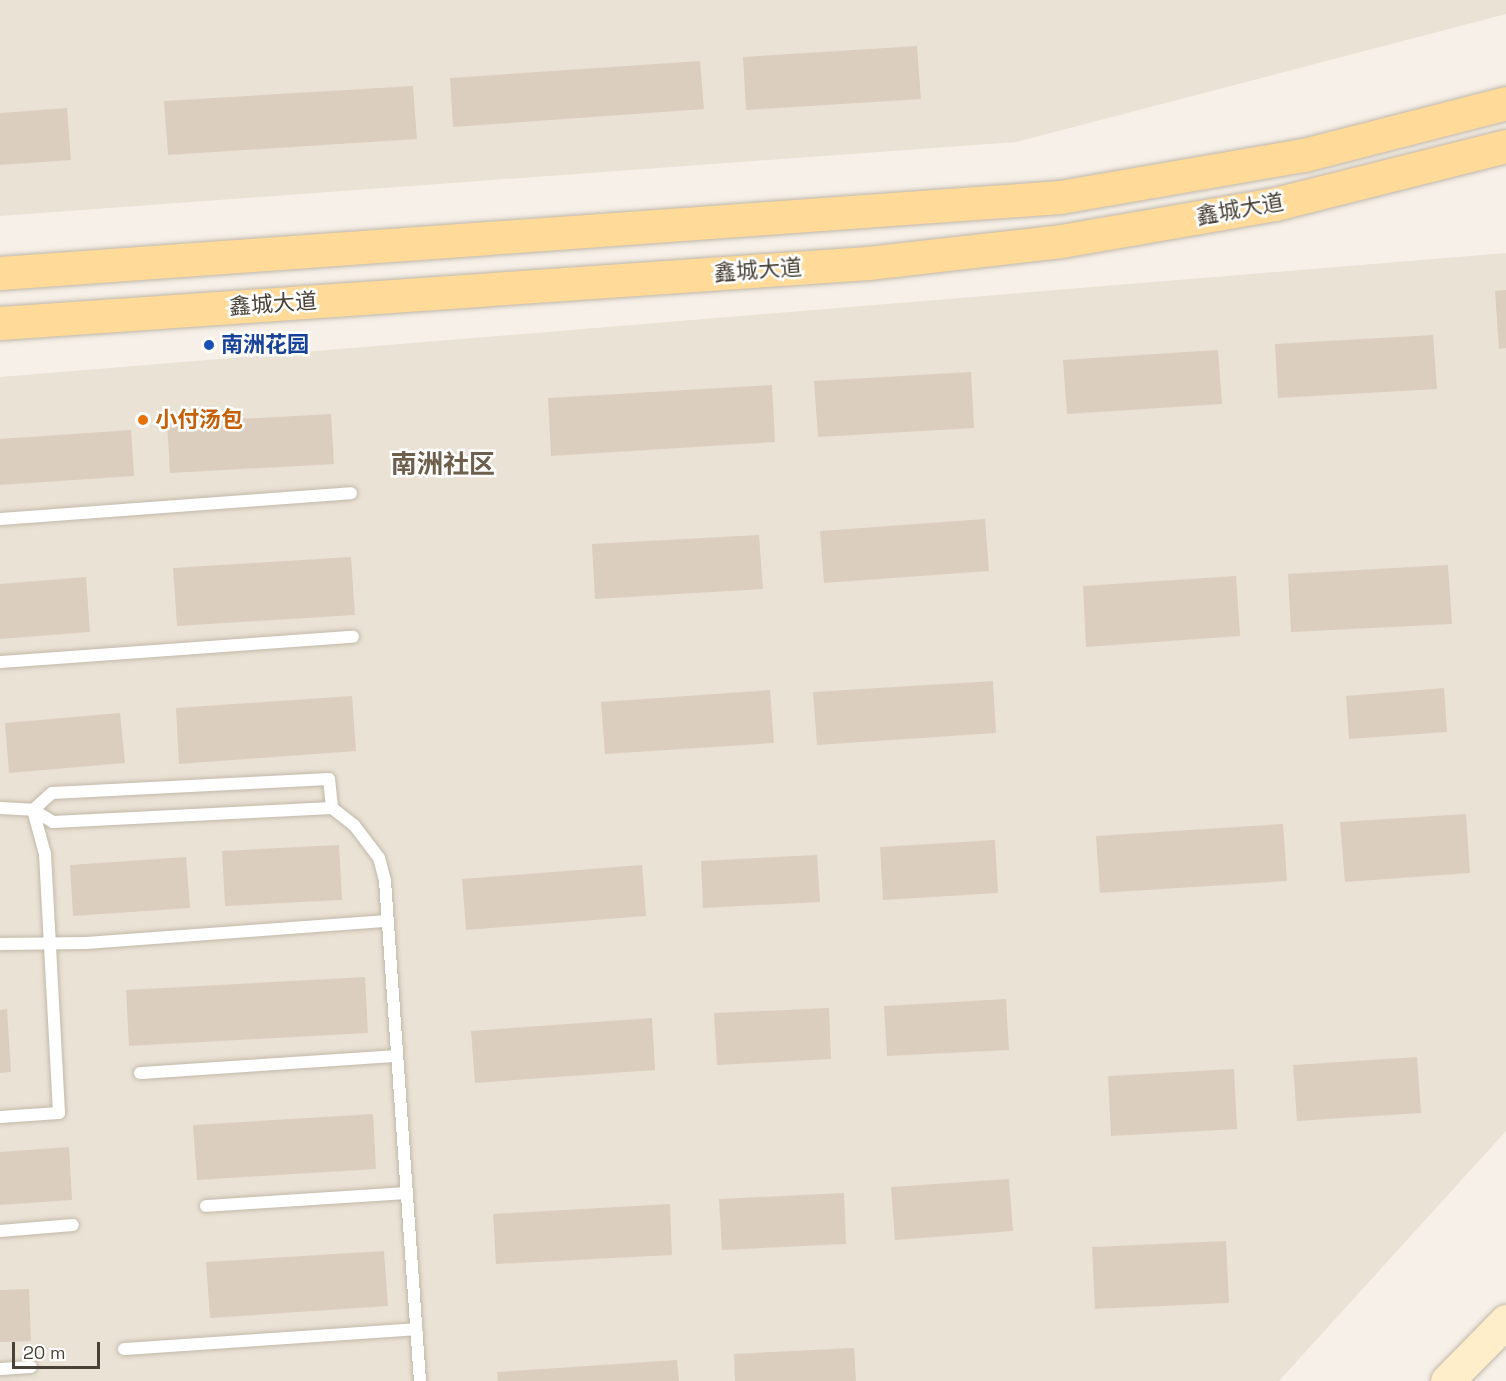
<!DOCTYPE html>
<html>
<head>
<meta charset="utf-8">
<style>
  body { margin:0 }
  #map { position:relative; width:1506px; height:1381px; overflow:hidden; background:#f6f0e8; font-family:"Space Grotesk","Noto Sans SC",sans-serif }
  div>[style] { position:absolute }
  .residential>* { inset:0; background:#eae2d5 }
  .building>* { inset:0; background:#dccebf }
  .roads { filter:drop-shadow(0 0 2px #c2b8a9) drop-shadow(0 0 2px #c2b8a9) }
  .lane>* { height:12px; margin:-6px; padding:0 6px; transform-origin:6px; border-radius:6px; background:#fff }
  .secondary>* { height:33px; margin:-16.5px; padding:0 16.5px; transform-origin:16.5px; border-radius:16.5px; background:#ffeec9 }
  .primary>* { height:33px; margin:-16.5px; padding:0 16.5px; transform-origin:16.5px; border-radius:16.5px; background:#ffda98 }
  .dots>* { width:16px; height:16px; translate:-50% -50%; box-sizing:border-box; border:3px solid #fff; border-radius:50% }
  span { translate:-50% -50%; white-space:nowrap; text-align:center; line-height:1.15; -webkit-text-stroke:5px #fff; paint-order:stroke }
  .street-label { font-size:22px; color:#4a4136 }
  .transit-label { font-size:22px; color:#164399; font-weight:700 }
  .left { translate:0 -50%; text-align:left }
  .food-label { font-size:22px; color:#c56008; font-weight:700 }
  .quarter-label { font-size:26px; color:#6e5e4c; font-weight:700 }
  .scale { position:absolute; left:12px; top:1342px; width:88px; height:27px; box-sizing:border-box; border:3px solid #4a4136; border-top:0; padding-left:8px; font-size:18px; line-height:21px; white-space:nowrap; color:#4a4136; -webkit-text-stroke:4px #fff; paint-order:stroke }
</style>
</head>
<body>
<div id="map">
  <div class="residential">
    <i style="clip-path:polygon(0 0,1506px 0,1506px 14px,1016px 142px,0 216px)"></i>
    <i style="clip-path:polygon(1506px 253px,1506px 1131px,1279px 1381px,0 1381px,0 377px)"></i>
  </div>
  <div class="building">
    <i style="clip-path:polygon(917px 46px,921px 99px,746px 110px,743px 57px)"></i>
    <i style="clip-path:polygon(700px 61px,704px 109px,453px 127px,450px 78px)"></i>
    <i style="clip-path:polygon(413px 86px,417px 139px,168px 155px,164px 101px)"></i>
    <i style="clip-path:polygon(67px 108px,71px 160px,0 165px,0 113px)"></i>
    <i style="clip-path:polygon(1506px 290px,1506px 348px,1499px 349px,1495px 291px)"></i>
    <i style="clip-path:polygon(1433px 335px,1437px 389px,1278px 398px,1275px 344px)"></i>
    <i style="clip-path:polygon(1218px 350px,1222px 404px,1067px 414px,1063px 360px)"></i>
    <i style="clip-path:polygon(971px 372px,974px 428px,818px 437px,814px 381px)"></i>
    <i style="clip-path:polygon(772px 385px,775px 442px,551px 456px,548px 398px)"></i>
    <i style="clip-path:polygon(331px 414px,334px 464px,170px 473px,167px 423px)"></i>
    <i style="clip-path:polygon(131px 430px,134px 476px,0 485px,0 439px)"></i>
    <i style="clip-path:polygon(985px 519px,989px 571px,824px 583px,820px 531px)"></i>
    <i style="clip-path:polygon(759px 535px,763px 589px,595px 599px,592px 544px)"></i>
    <i style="clip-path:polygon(351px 557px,355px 615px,177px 626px,173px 568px)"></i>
    <i style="clip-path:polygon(1448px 565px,1452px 624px,1291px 632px,1288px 574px)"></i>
    <i style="clip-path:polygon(1236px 576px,1240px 636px,1086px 647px,1083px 586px)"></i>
    <i style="clip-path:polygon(86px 577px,90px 632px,0 639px,0 584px)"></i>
    <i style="clip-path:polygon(993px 681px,996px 733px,817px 745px,813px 692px)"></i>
    <i style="clip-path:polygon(1444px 688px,1447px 732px,1349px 739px,1346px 696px)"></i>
    <i style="clip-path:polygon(770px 690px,774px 743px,605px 754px,601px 702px)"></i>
    <i style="clip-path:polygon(352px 696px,356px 751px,179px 764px,176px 708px)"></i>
    <i style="clip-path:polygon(120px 713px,125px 763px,9px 773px,5px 723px)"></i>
    <i style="clip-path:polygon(1466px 814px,1470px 873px,1345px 882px,1340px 822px)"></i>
    <i style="clip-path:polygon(1283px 824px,1287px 881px,1100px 893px,1096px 836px)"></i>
    <i style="clip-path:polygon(995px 840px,998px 893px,883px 900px,880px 847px)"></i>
    <i style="clip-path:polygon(339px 845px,342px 900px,225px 906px,222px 851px)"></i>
    <i style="clip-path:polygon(817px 855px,820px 902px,703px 908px,701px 861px)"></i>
    <i style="clip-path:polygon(186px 857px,190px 908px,73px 916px,70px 865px)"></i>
    <i style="clip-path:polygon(642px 865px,646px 916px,466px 930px,462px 879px)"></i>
    <i style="clip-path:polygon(365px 977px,368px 1033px,129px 1046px,126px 990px)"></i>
    <i style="clip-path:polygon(1006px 999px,1009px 1050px,887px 1056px,884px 1006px)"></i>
    <i style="clip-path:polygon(829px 1008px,831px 1059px,717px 1065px,714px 1013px)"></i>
    <i style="clip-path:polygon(7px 1009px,11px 1072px,0 1073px,0 1010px)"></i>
    <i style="clip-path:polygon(652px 1018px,655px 1070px,475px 1083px,471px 1031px)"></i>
    <i style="clip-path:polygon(1417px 1057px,1421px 1113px,1297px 1121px,1293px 1065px)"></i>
    <i style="clip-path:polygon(1234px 1069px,1237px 1129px,1111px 1136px,1108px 1076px)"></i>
    <i style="clip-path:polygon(373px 1114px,376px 1169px,197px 1180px,193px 1125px)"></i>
    <i style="clip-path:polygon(69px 1147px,72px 1200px,0 1205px,0 1152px)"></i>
    <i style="clip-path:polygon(1009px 1179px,1013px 1231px,895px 1240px,891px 1187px)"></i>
    <i style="clip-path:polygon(844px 1193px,846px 1244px,722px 1250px,719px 1199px)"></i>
    <i style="clip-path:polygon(670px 1204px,672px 1255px,496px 1264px,493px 1214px)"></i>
    <i style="clip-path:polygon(1226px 1241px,1229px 1303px,1095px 1309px,1092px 1247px)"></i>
    <i style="clip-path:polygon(384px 1251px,388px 1306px,210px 1318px,206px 1262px)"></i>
    <i style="clip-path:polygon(29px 1289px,31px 1341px,0 1342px,0 1290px)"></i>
    <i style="clip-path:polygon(854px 1348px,856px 1381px,735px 1381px,734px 1354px)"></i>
    <i style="clip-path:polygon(677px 1360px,679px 1381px,498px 1381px,497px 1372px)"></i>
  </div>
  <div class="roads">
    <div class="lane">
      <i style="left:0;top:519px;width:352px;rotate:-4.2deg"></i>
      <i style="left:0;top:662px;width:354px;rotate:-4.1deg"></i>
      <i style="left:0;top:808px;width:33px;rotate:3deg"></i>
      <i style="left:33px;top:810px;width:46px;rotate:74.7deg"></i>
      <i style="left:45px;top:854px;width:259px;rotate:86.9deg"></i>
      <i style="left:59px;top:1113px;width:59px;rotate:176.1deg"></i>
      <i style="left:332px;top:808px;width:279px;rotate:177.1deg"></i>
      <i style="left:53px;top:822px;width:23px;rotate:-149deg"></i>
      <i style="left:33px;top:810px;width:25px;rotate:-42deg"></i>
      <i style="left:52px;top:793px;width:277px;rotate:-2.9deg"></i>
      <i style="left:329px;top:779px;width:29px;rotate:84deg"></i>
      <i style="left:332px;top:808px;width:28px;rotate:38deg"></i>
      <i style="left:354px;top:825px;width:41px;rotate:52.9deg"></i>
      <i style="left:379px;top:858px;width:24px;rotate:75deg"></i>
      <i style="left:385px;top:881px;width:501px;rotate:86deg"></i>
      <i style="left:0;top:944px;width:86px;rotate:-0.7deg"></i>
      <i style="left:86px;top:943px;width:302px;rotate:-4.2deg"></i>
      <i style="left:140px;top:1073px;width:256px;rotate:-3.8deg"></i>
      <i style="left:206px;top:1206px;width:199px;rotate:-3.7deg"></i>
      <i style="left:0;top:1231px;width:73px;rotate:-4.7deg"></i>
      <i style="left:124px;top:1349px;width:293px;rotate:-3.9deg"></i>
      <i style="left:0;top:1369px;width:31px;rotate:-4deg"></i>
    </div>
    <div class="secondary">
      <i style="left:1447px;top:1381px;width:84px;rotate:-45.5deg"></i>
    </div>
    <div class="primary">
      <i style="left:0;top:273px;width:1063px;rotate:-4.1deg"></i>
      <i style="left:1060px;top:197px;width:248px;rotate:-9.8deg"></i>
      <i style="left:1304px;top:155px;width:209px;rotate:-14.4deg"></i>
      <i style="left:0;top:323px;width:870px;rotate:-3.95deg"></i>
      <i style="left:868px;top:263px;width:194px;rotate:-6.5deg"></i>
      <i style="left:1061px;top:241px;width:217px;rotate:-9.8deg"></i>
      <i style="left:1275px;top:204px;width:238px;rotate:-14.1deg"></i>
    </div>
  </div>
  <div class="dots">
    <i style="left:209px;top:345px;background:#1a4fb4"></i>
    <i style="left:143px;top:420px;background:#e8710a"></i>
  </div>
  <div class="street-label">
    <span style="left:1240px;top:209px;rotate:-10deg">鑫城大道</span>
    <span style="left:758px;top:270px;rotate:-4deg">鑫城大道</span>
    <span style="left:273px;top:304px;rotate:-4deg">鑫城大道</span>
  </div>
  <div class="transit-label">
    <span class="left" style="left:221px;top:345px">南洲花园</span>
  </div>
  <div class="food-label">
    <span class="left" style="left:155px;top:420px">小付汤包</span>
  </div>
  <div class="quarter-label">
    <span style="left:443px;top:465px">南洲社区</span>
  </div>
  <div class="scale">20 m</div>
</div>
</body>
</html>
